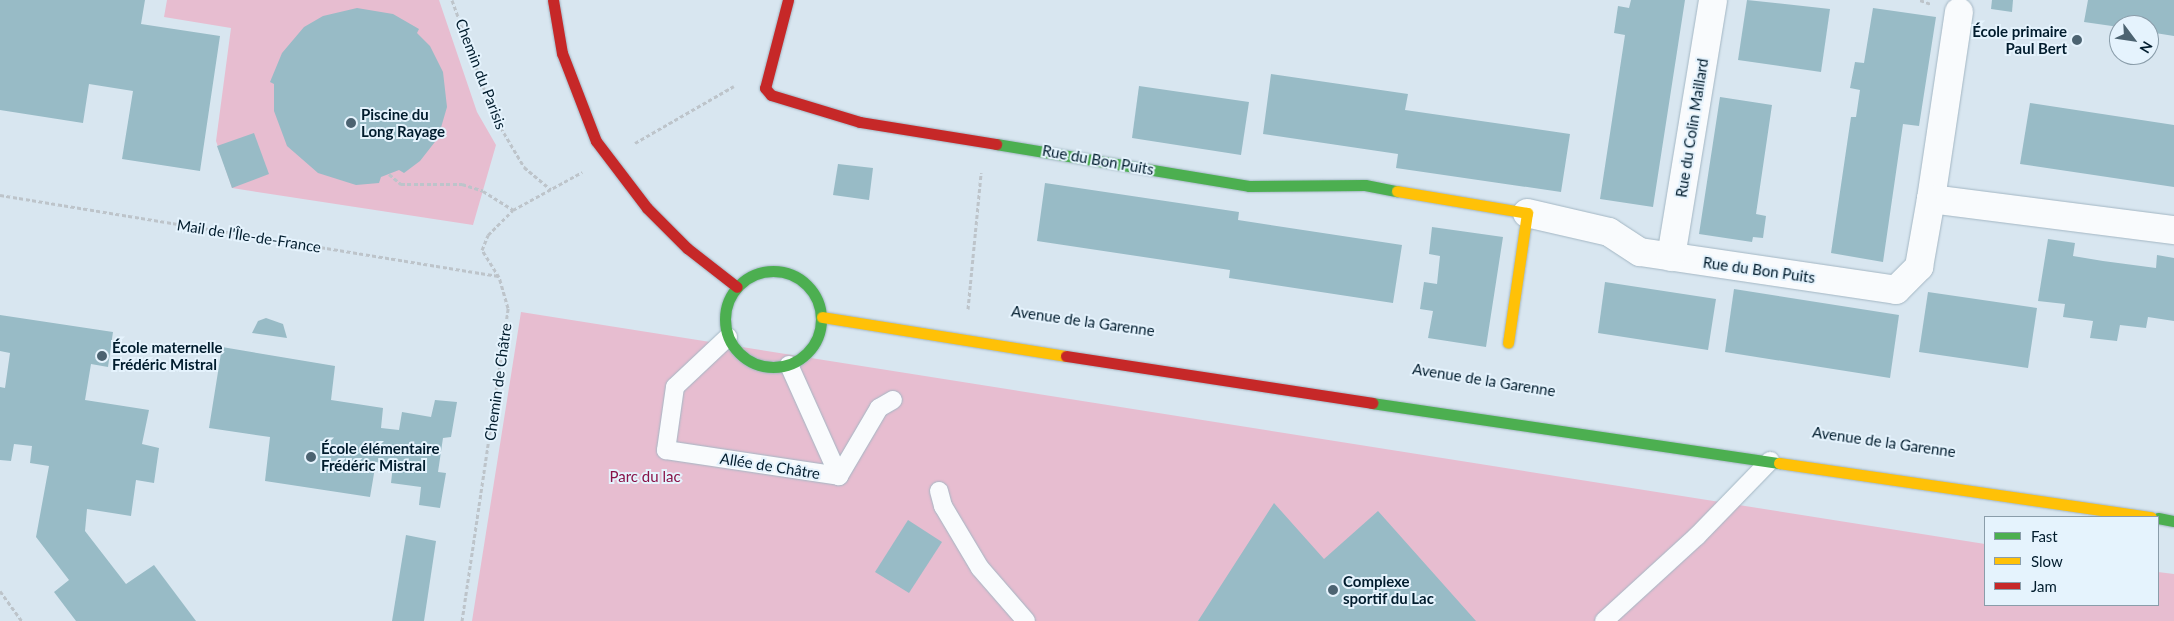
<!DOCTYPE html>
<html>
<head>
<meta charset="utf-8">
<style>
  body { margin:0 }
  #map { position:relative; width:2174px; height:621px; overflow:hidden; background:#d8e6f0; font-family:Lato,sans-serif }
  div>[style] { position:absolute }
  .green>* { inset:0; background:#e7bdd0 }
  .building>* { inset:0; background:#98bbc6 }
  .path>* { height:3px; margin-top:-1.5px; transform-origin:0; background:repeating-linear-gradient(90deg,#bdc4ca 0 4px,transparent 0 6.5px) }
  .roads { filter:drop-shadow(0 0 1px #a3b6c3) drop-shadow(0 0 1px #a3b6c3) }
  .lane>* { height:18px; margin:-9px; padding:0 9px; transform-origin:9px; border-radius:9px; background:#f9fbfd }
  .street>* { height:28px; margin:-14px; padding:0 14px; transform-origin:14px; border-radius:14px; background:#f9fbfd }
  .fast>* { height:11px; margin:-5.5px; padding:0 5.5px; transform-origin:5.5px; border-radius:5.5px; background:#4caf50 }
  .fast>.ring { margin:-5.5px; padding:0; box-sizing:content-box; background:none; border:11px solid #4caf50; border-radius:50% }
  .slow>* { height:11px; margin:-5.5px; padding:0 5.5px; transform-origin:5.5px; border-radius:5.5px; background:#ffc107 }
  .jam>* { height:11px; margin:-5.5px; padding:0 5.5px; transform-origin:5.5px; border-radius:5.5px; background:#c62828 }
  .dots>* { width:14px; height:14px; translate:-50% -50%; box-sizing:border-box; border:2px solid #e5f3fd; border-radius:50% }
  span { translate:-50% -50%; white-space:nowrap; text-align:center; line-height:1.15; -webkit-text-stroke:4px #e5f3fd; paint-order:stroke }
  .poi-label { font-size:15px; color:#011c2d; font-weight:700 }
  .right { translate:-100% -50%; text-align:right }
  .left { translate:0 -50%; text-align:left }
  .street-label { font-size:15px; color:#011c2d }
  .park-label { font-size:15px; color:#891348 }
  .legend { position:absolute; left:1984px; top:516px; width:175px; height:90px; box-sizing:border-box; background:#e5f3fd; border:1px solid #8a9daa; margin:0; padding:6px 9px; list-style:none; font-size:15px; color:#011c2d }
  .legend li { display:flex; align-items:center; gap:10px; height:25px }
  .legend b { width:25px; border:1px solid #8a9daa }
  .north { position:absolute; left:2109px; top:15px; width:50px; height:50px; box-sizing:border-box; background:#e5f3fd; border:1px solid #8a9daa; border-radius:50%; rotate:121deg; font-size:14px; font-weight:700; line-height:20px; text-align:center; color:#011c2d }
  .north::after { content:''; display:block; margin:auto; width:18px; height:22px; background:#4c6371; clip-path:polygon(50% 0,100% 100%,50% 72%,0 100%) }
</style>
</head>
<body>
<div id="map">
  <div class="green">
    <i style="clip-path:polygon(167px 0,439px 0,477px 112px,496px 145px,473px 225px,232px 188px,216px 141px,231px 28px,164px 17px)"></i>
    <i style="clip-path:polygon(521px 312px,1985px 544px,1985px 605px,2158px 605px,2158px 572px,2174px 574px,2174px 621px,472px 621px)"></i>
  </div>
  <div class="building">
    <i style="clip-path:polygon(0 0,145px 0,141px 24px,220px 36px,200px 171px,122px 159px,133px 91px,89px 84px,83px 123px,0 110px)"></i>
    <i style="clip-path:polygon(1631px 0,1685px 0,1653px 207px,1600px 199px,1625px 35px,1614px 33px,1618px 6px,1629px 8px)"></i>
    <i style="clip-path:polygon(1747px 0,1830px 9px,1821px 72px,1738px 60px)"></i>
    <i style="clip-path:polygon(1992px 0,2013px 0,2012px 12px,1991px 9px)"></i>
    <i style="clip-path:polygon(2088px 0,2174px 0,2174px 36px,2149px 32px,2149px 25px,2119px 27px,2084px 22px)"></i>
    <i style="clip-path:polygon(357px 8px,393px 14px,419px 29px,417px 33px,430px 46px,443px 72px,447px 107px,438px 138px,420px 161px,404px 173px,399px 170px,381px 177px,379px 183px,356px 185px,318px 173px,287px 146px,274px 111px,274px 84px,270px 82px,282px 53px,304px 27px,323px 16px)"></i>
    <i style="clip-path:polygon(1873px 8px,1936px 17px,1919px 126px,1903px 124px,1883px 262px,1831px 253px,1851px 117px,1856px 117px,1860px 90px,1850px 88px,1855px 62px,1864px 63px)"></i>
    <i style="clip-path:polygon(1271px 74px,1408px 94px,1405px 110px,1570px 134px,1561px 192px,1396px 168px,1398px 154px,1263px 134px)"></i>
    <i style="clip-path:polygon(1139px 86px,1249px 102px,1241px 155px,1132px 138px)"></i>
    <i style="clip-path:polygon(1720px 97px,1772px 105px,1756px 214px,1766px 216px,1763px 238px,1753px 237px,1752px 242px,1699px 234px)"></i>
    <i style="clip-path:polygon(2030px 103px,2174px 125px,2174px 187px,2020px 164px)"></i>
    <i style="clip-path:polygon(254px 133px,269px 174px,232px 188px,217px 146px)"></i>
    <i style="clip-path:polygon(838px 164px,873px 168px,869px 200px,833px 195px)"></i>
    <i style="clip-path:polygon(1045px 183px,1239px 212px,1238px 220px,1402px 245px,1393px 303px,1229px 278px,1230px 270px,1037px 241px)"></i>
    <i style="clip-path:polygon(1432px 227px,1503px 237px,1486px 347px,1428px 338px,1433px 311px,1420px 309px,1424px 282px,1437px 284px,1440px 256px,1429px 254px)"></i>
    <i style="clip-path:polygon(2048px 239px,2075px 243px,2073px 256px,2103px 261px,2156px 268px,2157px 255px,2174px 258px,2174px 321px,2148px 317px,2146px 328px,2120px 325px,2117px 341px,2090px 338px,2093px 321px,2063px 317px,2065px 304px,2038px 301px)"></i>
    <i style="clip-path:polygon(1605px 282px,1716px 299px,1708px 350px,1598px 333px)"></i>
    <i style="clip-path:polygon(1734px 289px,1899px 315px,1890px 378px,1725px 352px)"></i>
    <i style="clip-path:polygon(1928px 292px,2037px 308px,2028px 368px,1919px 352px)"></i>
    <i style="clip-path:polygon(0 315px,113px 332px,108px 367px,91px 364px,85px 400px,149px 410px,142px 444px,159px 448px,154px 483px,136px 480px,131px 516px,87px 509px,85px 531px,126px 584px,154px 565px,196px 621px,76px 621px,54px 592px,69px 580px,36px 537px,49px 466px,30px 463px,32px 446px,14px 444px,11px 461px,0 460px,0 387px,5px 388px,10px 353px,0 351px)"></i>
    <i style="clip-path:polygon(266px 318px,283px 324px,287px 338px,252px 333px,258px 321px)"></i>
    <i style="clip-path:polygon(222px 347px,335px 366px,331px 400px,383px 408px,381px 428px,399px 430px,402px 412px,431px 417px,435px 400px,457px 402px,451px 437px,443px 438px,438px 472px,446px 473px,440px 508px,419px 505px,421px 487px,391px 483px,393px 465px,376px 462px,370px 497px,265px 481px,270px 437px,209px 428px)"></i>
    <i style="clip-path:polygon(1274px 503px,1324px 559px,1378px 511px,1476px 621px,1198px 621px)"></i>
    <i style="clip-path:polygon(908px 520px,942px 542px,909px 593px,875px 572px)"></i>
    <i style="clip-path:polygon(406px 535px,436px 541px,424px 621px,392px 621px)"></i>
  </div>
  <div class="path">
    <i style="left:452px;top:0;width:123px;rotate:70.1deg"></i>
    <i style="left:494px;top:116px;width:59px;rotate:59.5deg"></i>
    <i style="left:524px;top:167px;width:35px;rotate:40deg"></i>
    <i style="left:1920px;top:0;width:12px;rotate:20deg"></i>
    <i style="left:635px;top:143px;width:114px;rotate:-29.9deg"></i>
    <i style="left:389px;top:174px;width:16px;rotate:40deg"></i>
    <i style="left:401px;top:184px;width:61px"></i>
    <i style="left:462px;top:184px;width:22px;rotate:18deg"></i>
    <i style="left:483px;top:191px;width:36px;rotate:32deg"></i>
    <i style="left:0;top:195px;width:505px;rotate:9.24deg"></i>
    <i style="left:968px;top:309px;width:137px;rotate:-84.5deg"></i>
    <i style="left:0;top:591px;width:37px;rotate:54deg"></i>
    <i style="left:462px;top:621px;width:316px;rotate:-81.6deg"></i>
    <i style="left:508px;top:308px;width:32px;rotate:-106deg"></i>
    <i style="left:499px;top:277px;width:32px;rotate:-122deg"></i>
    <i style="left:482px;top:250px;width:16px;rotate:-68deg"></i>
    <i style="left:488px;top:235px;width:35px;rotate:-45deg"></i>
    <i style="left:513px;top:210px;width:79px;rotate:-28.8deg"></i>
  </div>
  <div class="roads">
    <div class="lane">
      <i style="left:728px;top:337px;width:73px;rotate:136.7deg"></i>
      <i style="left:675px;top:387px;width:64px;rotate:98.1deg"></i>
      <i style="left:666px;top:450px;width:175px;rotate:8.5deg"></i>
      <i style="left:789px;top:365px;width:122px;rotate:65.8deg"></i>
      <i style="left:839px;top:476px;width:79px;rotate:-59.5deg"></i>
      <i style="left:879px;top:408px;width:16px;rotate:-30deg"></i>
      <i style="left:939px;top:491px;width:16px;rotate:75deg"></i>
      <i style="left:943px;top:506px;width:72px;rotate:59.2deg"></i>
      <i style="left:980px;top:568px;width:70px;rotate:49deg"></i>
      <i style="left:1604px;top:621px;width:126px;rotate:-42.4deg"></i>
      <i style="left:1697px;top:536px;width:105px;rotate:-45.8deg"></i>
    </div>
    <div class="street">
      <i style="left:1931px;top:199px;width:189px;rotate:-81.5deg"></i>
      <i style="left:1527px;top:213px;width:84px;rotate:13deg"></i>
      <i style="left:1609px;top:232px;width:37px;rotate:33deg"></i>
      <i style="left:1640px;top:252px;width:259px;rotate:8.4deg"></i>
      <i style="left:1896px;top:290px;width:33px;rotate:-45deg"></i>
      <i style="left:1919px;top:267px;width:69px;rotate:-80deg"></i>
      <i style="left:1931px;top:199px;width:245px;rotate:7.3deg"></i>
      <i style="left:1671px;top:257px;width:260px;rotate:-80.7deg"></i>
    </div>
    <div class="fast">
      <i style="left:996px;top:144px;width:256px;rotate:9.4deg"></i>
      <i style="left:1249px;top:186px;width:116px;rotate:-0.5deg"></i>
      <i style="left:1365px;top:185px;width:33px;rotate:11deg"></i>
      <i class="ring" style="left:725px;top:271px;width:85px;height:85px"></i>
      <i style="left:1372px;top:403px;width:411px;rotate:8.4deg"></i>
      <i style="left:2158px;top:518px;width:16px;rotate:11deg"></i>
    </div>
    <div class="slow">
      <i style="left:1397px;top:191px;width:132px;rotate:9.6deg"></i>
      <i style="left:1527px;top:213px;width:131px;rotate:98.3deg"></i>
      <i style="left:822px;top:317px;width:247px;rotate:9.1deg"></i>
      <i style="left:1779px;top:463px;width:376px;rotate:8.3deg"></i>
    </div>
    <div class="jam">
      <i style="left:553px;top:0;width:54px;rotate:80.4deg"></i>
      <i style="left:562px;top:53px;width:94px;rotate:68.9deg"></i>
      <i style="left:596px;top:141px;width:84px;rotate:52.7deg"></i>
      <i style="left:647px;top:208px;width:57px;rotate:45deg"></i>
      <i style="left:687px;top:248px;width:63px;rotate:38deg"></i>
      <i style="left:788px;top:0;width:91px;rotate:104.6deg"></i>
      <i style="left:765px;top:88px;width:9px;rotate:49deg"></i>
      <i style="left:771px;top:95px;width:93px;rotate:16.9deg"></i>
      <i style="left:860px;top:122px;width:138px;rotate:9.2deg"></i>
      <i style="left:1066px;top:356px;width:310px;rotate:8.7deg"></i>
    </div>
  </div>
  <div class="dots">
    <i style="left:2077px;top:40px;background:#4c6371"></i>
    <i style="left:351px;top:123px;background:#4c6371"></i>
    <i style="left:102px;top:356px;background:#4c6371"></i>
    <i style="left:311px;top:457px;background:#4c6371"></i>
    <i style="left:1333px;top:590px;background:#4c6371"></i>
  </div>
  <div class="poi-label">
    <span class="right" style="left:2067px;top:40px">École primaire<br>Paul Bert</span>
    <span class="left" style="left:361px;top:123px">Piscine du<br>Long Rayage</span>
    <span class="left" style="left:112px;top:356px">École maternelle<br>Frédéric Mistral</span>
    <span class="left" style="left:321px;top:457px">École élémentaire<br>Frédéric Mistral</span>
    <span class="left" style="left:1343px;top:590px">Complexe<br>sportif du Lac</span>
  </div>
  <div class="street-label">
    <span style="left:481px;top:74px;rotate:69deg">Chemin du Parisis</span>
    <span style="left:1692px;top:128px;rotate:-81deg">Rue du Colin Maillard</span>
    <span style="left:1098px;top:160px;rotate:10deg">Rue du Bon Puits</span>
    <span style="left:249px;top:236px;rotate:9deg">Mail de l'Île-de-France</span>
    <span style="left:1759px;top:270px;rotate:8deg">Rue du Bon Puits</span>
    <span style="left:1083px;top:321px;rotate:8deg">Avenue de la Garenne</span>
    <span style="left:1484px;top:380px;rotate:9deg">Avenue de la Garenne</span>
    <span style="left:498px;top:382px;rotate:-82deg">Chemin de Châtre</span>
    <span style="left:1884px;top:442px;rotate:8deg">Avenue de la Garenne</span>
    <span style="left:770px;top:466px;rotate:9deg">Allée de Châtre</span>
  </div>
  <div class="park-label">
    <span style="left:645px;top:477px">Parc du lac</span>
  </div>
  <ul class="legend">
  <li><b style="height:6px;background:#4caf50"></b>Fast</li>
  <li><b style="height:6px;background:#ffc107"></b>Slow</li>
  <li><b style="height:6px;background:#c62828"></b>Jam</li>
  </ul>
  <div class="north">N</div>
</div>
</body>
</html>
